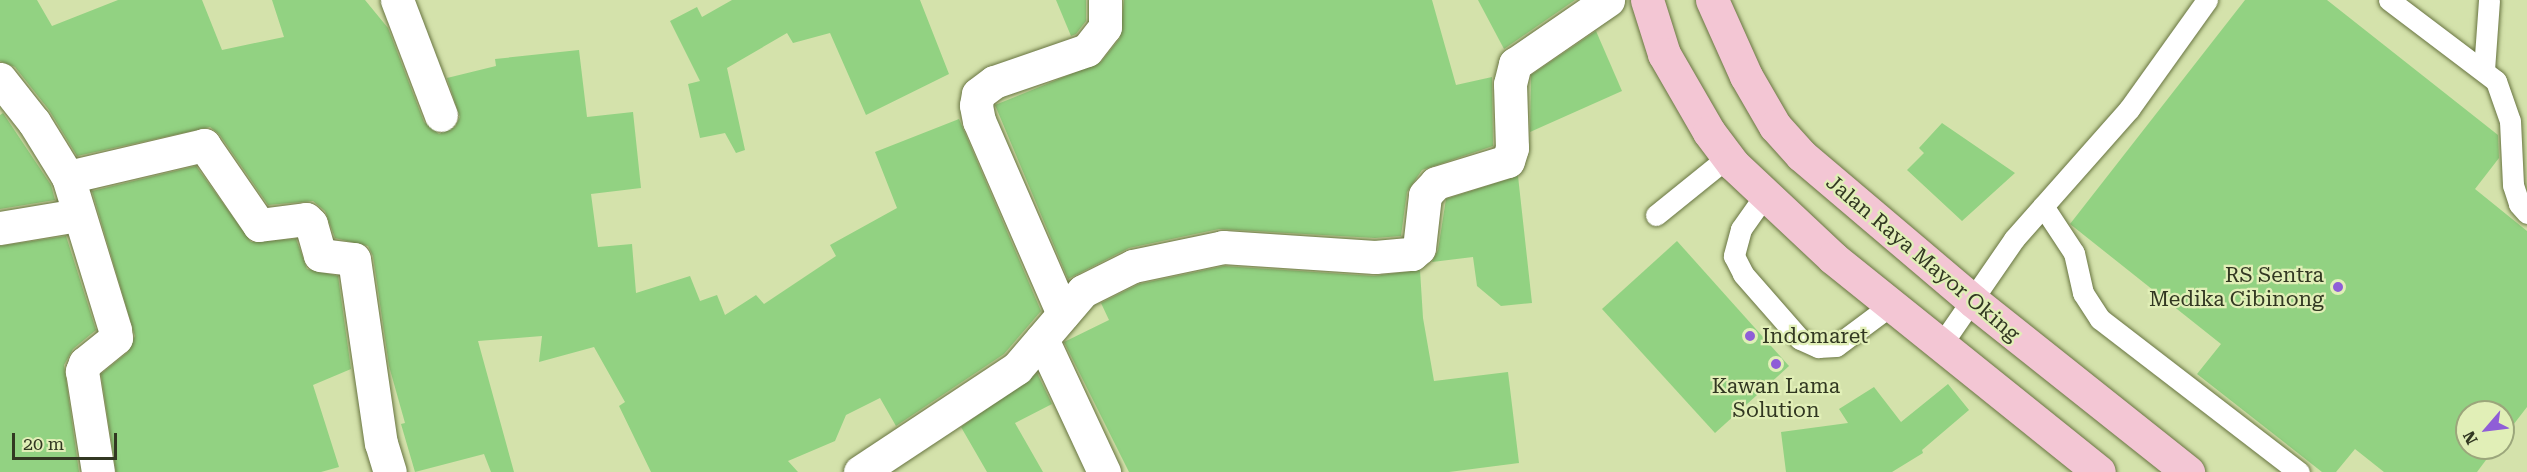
<!DOCTYPE html>
<html>
<head>
<meta charset="utf-8">
<style>
  body { margin:0 }
  #map { position:relative; width:2527px; height:472px; overflow:hidden; background:#d4e2ab; font-family:"Roboto Serif",serif }
  div>[style] { position:absolute }
  .building>* { inset:0; background:#92d282 }
  .roads { filter:drop-shadow(0 0 2px #687441) drop-shadow(0 0 2px #687441) }
  .service>* { height:21px; margin:-10.5px; padding:0 10.5px; transform-origin:10.5px; border-radius:10.5px; background:#fff }
  .minor>* { height:33px; margin:-16.5px; padding:0 16.5px; transform-origin:16.5px; border-radius:16.5px; background:#fff }
  .primary>* { height:33px; margin:-16.5px; padding:0 16.5px; transform-origin:16.5px; border-radius:16.5px; background:#f3c6d4 }
  .dots>* { width:16px; height:16px; translate:-50% -50%; box-sizing:border-box; border:3px solid #e1efb7; border-radius:50% }
  span { translate:-50% -50%; white-space:nowrap; text-align:center; line-height:1.15; -webkit-text-stroke:4.5px #e1efb7; paint-order:stroke }
  .street-label { font-size:21px; color:#323822 }
  .poi-label { font-size:21px; color:#323822 }
  .right { translate:-100% -50%; text-align:right }
  .left { translate:0 -50%; text-align:left }
  .north { position:absolute; left:2455px; top:400px; width:60px; height:60px; box-sizing:border-box; background:#e1efb7; border:2px solid #9ba67b; border-radius:50%; rotate:242deg; font-size:16px; font-weight:700; line-height:24px; text-align:center; color:#323822 }
  .north::after { content:''; display:block; margin:auto; width:21px; height:27px; background:#8f5ed7; clip-path:polygon(50% 0,100% 100%,50% 72%,0 100%) }
  .scale { position:absolute; left:12px; top:433px; width:105px; height:27px; box-sizing:border-box; border:3px solid #323822; border-top:0; padding-left:8px; font-size:18px; line-height:21px; white-space:nowrap; color:#323822; -webkit-text-stroke:4px #e1efb7; paint-order:stroke }
</style>
</head>
<body>
<div id="map">
  <div class="building">
    <i style="clip-path:polygon(0 0,37px 0,52px 26px,118px 0,202px 0,222px 50px,284px 37px,272px 0,365px 0,388px 28px,424px 122px,439px 134px,455px 127px,460px 117px,447px 78px,496px 66px,495px 59px,579px 50px,587px 117px,633px 112px,641px 188px,591px 194px,598px 247px,632px 244px,636px 293px,690px 276px,700px 301px,717px 295px,725px 315px,756px 295px,764px 304px,836px 256px,830px 245px,897px 208px,875px 152px,959px 119px,1041px 311px,1004px 354px,896px 426px,880px 398px,846px 415px,835px 441px,788px 461px,798px 472px,651px 472px,619px 406px,625px 402px,594px 347px,539px 362px,542px 336px,478px 341px,514px 472px,491px 472px,484px 454px,415px 472px,401px 424px,405px 423px,389px 366px,373px 256px,368px 246px,335px 238px,325px 211px,313px 201px,268px 205px,219px 134px,210px 127px,77px 156px,49px 110px,15px 67px,0 61px)"></i>
    <i style="clip-path:polygon(732px 0,920px 0,949px 74px,866px 115px,830px 33px,793px 43px,787px 33px,727px 68px,745px 150px,736px 153px,725px 133px,700px 138px,688px 84px,700px 81px,670px 21px,697px 7px,702px 17px)"></i>
    <i style="clip-path:polygon(1056px 0,1086px 0,1086px 21px,1076px 34px,1071px 36px)"></i>
    <i style="clip-path:polygon(1124px 0,1432px 0,1456px 85px,1492px 77px,1493px 146px,1422px 170px,1407px 192px,1401px 236px,1375px 238px,1219px 229px,1129px 248px,1068px 279px,995px 105px,1101px 62px,1120px 38px)"></i>
    <i style="clip-path:polygon(1478px 0,1575px 0,1504px 49px)"></i>
    <i style="clip-path:polygon(2245px 0,2327px 0,2498px 135px,2499px 158px,2475px 189px,2527px 231px,2527px 407px,2503px 438px,2503px 412px,2467px 412px,2467px 448px,2495px 448px,2477px 472px,2384px 472px,2355px 449px,2336px 472px,2322px 472px,2197px 374px,2221px 344px,2070px 224px)"></i>
    <i style="clip-path:polygon(1596px 31px,1622px 91px,1530px 132px,1531px 75px)"></i>
    <i style="clip-path:polygon(3px 113px,51px 185px,55px 200px,0 209px,0 115px)"></i>
    <i style="clip-path:polygon(1942px 123px,2015px 173px,1962px 221px,1907px 170px,1924px 153px,1919px 148px)"></i>
    <i style="clip-path:polygon(196px 166px,251px 242px,296px 239px,307px 269px,338px 276px,351px 369px,313px 385px,339px 467px,321px 472px,116px 472px,101px 374px,128px 352px,135px 336px,92px 191px)"></i>
    <i style="clip-path:polygon(1518px 176px,1532px 303px,1501px 306px,1477px 286px,1473px 257px,1432px 262px,1438px 250px,1446px 199px)"></i>
    <i style="clip-path:polygon(66px 236px,96px 330px,73px 349px,64px 365px,79px 472px,0 472px,0 246px)"></i>
    <i style="clip-path:polygon(1677px 241px,1789px 366px,1715px 433px,1602px 309px)"></i>
    <i style="clip-path:polygon(1224px 266px,1374px 276px,1420px 270px,1423px 318px,1434px 381px,1508px 372px,1519px 463px,1449px 472px,1129px 472px,1064px 342px,1109px 320px,1101px 303px,1139px 284px)"></i>
    <i style="clip-path:polygon(1037px 373px,1052px 404px,1015px 423px,1043px 472px,987px 472px,961px 427px)"></i>
    <i style="clip-path:polygon(1948px 384px,1969px 410px,1922px 450px,1923px 453px,1892px 472px,1786px 472px,1781px 432px,1848px 423px,1839px 409px,1874px 387px,1901px 422px)"></i>
  </div>
  <div class="roads">
    <div class="service">
      <i style="left:2389px;top:0;width:134px;rotate:37.1deg"></i>
      <i style="left:2496px;top:81px;width:42px;rotate:70.7deg"></i>
      <i style="left:2510px;top:121px;width:64px;rotate:87.3deg"></i>
      <i style="left:2513px;top:185px;width:20px;rotate:72deg"></i>
      <i style="left:2519px;top:204px;width:12px;rotate:48deg"></i>
      <i style="left:2484px;top:70px;width:70px;rotate:-85.9deg"></i>
      <i style="left:1765px;top:195px;width:42px;rotate:125.2deg"></i>
      <i style="left:1741px;top:229px;width:28px;rotate:105deg"></i>
      <i style="left:1734px;top:256px;width:20px;rotate:63deg"></i>
      <i style="left:1743px;top:274px;width:86px;rotate:48.8deg"></i>
      <i style="left:1800px;top:339px;width:20px;rotate:24deg"></i>
      <i style="left:1818px;top:347px;width:18px;rotate:-3deg"></i>
      <i style="left:1836px;top:346px;width:69px;rotate:-36.7deg"></i>
      <i style="left:2043px;top:206px;width:56px;rotate:56.6deg"></i>
      <i style="left:2074px;top:253px;width:41px;rotate:77.3deg"></i>
      <i style="left:2083px;top:293px;width:31px;rotate:57deg"></i>
      <i style="left:2100px;top:319px;width:251px;rotate:37.6deg"></i>
      <i style="left:1656px;top:215px;width:92px;rotate:-38.9deg"></i>
      <i style="left:1941px;top:345px;width:129px;rotate:-55.4deg"></i>
      <i style="left:2014px;top:239px;width:174px;rotate:-48.5deg"></i>
      <i style="left:2129px;top:109px;width:134px;rotate:-54.4deg"></i>
    </div>
    <div class="minor">
      <i style="left:397px;top:0;width:123px;rotate:69.1deg"></i>
      <i style="left:0;top:79px;width:55px;rotate:51.7deg"></i>
      <i style="left:34px;top:122px;width:65px;rotate:58.3deg"></i>
      <i style="left:68px;top:177px;width:160px;rotate:72.9deg"></i>
      <i style="left:115px;top:330px;width:8px;rotate:83deg"></i>
      <i style="left:116px;top:338px;width:40px;rotate:141deg"></i>
      <i style="left:85px;top:363px;width:9px;rotate:111deg"></i>
      <i style="left:82px;top:371px;width:102px;rotate:81deg"></i>
      <i style="left:68px;top:177px;width:140px;rotate:-13.2deg"></i>
      <i style="left:204px;top:145px;width:97px;rotate:55.5deg"></i>
      <i style="left:259px;top:225px;width:47px;rotate:-7.3deg"></i>
      <i style="left:306px;top:219px;width:7px;rotate:45deg"></i>
      <i style="left:311px;top:224px;width:32px;rotate:74deg"></i>
      <i style="left:320px;top:255px;width:34px;rotate:7deg"></i>
      <i style="left:354px;top:259px;width:186px;rotate:81.7deg"></i>
      <i style="left:381px;top:443px;width:30px;rotate:73deg"></i>
      <i style="left:0;top:228px;width:79px;rotate:-9.5deg"></i>
      <i style="left:1063px;top:314px;width:210px;rotate:-113.5deg"></i>
      <i style="left:979px;top:121px;width:16px;rotate:-101deg"></i>
      <i style="left:976px;top:105px;width:11px;rotate:-80deg"></i>
      <i style="left:978px;top:94px;width:20px;rotate:-37deg"></i>
      <i style="left:994px;top:82px;width:98px;rotate:-19deg"></i>
      <i style="left:1087px;top:50px;width:29px;rotate:-52deg"></i>
      <i style="left:1105px;top:27px;width:27px;rotate:-90deg"></i>
      <i style="left:1042px;top:339px;width:147px;rotate:65deg"></i>
      <i style="left:860px;top:472px;width:188px;rotate:-33.5deg"></i>
      <i style="left:1017px;top:368px;width:101px;rotate:-49.4deg"></i>
      <i style="left:1083px;top:291px;width:56px;rotate:-26.6deg"></i>
      <i style="left:1133px;top:266px;width:92px;rotate:-11.9deg"></i>
      <i style="left:1223px;top:247px;width:152px;rotate:3.8deg"></i>
      <i style="left:1375px;top:257px;width:37px;rotate:-5deg"></i>
      <i style="left:1412px;top:254px;width:9px;rotate:-41deg"></i>
      <i style="left:1419px;top:248px;width:53px;rotate:-83.5deg"></i>
      <i style="left:1425px;top:195px;width:16px;rotate:-47deg"></i>
      <i style="left:1436px;top:183px;width:75px;rotate:-17deg"></i>
      <i style="left:1508px;top:161px;width:14px;rotate:-73deg"></i>
      <i style="left:1512px;top:148px;width:64px;rotate:-91.8deg"></i>
      <i style="left:1510px;top:84px;width:21px;rotate:-76deg"></i>
      <i style="left:1515px;top:64px;width:113px;rotate:-34.5deg"></i>
    </div>
    <div class="primary">
      <i style="left:1647px;top:0;width:57px;rotate:72.5deg"></i>
      <i style="left:1664px;top:54px;width:90px;rotate:60deg"></i>
      <i style="left:1709px;top:132px;width:40px;rotate:53deg"></i>
      <i style="left:1733px;top:164px;width:137px;rotate:43.2deg"></i>
      <i style="left:1833px;top:258px;width:341px;rotate:38.8deg"></i>
      <i style="left:1712px;top:0;width:83px;rotate:65.9deg"></i>
      <i style="left:1746px;top:76px;width:58px;rotate:59.9deg"></i>
      <i style="left:1775px;top:126px;width:39px;rotate:48deg"></i>
      <i style="left:1801px;top:155px;width:226px;rotate:40.3deg"></i>
      <i style="left:1973px;top:301px;width:275px;rotate:38.5deg"></i>
    </div>
  </div>
  <div class="dots">
    <i style="left:2338px;top:287px;background:#8f5ed7"></i>
    <i style="left:1750px;top:336px;background:#8f5ed7"></i>
    <i style="left:1776px;top:364px;background:#8f5ed7"></i>
  </div>
  <div class="street-label">
    <span style="left:1923px;top:258px;rotate:40deg">Jalan Raya Mayor Oking</span>
  </div>
  <div class="poi-label">
    <span class="right" style="left:2324px;top:287px">RS Sentra<br>Medika Cibinong</span>
    <span class="left" style="left:1762px;top:336px">Indomaret</span>
    <span style="left:1776px;top:398px">Kawan Lama<br>Solution</span>
  </div>
  <div class="north">N</div>
  <div class="scale">20 m</div>
</div>
</body>
</html>
